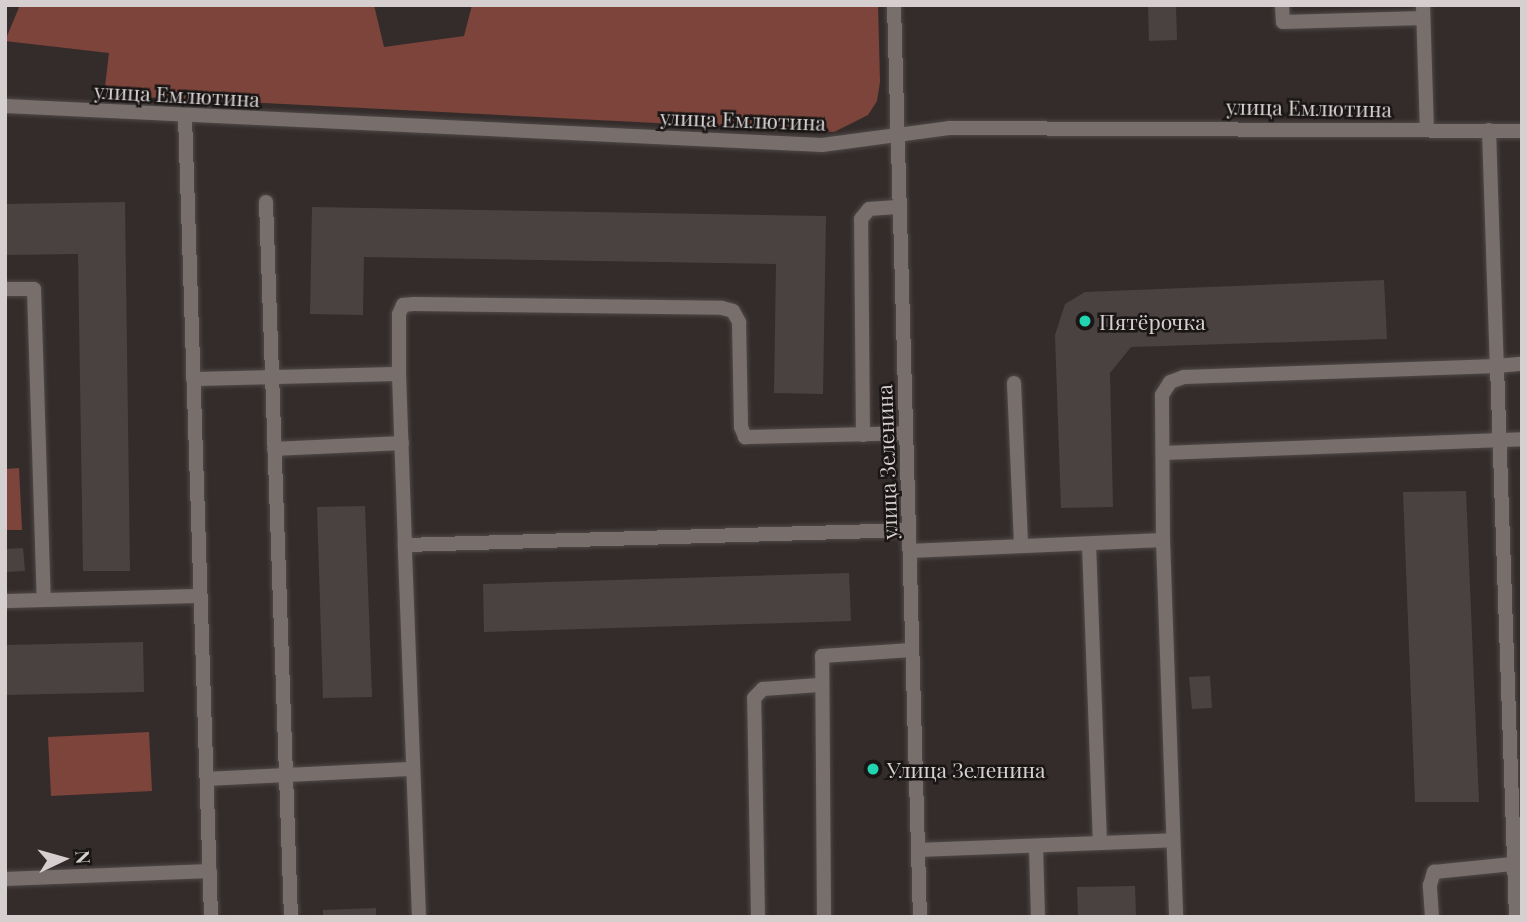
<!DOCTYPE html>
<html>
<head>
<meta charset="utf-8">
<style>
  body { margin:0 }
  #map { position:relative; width:1527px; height:922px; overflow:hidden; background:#342c2b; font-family:"Playfair Display",serif }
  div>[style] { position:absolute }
  .green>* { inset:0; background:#7c443a }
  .building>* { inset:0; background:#4a4241 }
  .roads { filter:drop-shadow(0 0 2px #4f4948) drop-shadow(0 0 2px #4f4948) }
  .service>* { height:14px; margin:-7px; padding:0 7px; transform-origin:7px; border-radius:7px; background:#786f6d }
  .minor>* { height:14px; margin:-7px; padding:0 7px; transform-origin:7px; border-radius:7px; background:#786f6d }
  .dots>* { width:19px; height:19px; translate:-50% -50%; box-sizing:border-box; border:4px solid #191615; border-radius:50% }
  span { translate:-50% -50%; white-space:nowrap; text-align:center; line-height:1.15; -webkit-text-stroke:5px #191615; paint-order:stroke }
  .street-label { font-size:21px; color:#d5d0cf }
  .poi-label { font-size:21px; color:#d5d0cf }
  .left { translate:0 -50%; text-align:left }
  .frame { position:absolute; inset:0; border:7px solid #d5d0cf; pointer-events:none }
  .north { position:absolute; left:28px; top:824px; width:70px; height:70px; -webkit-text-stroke:5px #191615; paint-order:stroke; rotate:85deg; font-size:19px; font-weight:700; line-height:28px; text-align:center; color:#d5d0cf }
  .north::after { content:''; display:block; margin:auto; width:24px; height:32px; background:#d5d0cf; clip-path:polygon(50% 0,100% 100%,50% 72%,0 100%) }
</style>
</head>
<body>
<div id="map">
  <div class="green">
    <i style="clip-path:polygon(20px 5px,374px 5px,384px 47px,464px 36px,472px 5px,878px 5px,880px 82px,877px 101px,868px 115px,834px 132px,104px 95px,109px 53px,5px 41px)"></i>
    <i style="clip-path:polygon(19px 468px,22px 530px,5px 530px,5px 469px)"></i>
    <i style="clip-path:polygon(149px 732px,152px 791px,51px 796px,48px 737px)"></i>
  </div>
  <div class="building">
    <i style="clip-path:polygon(1148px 5px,1176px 5px,1177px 40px,1149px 41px)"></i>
    <i style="clip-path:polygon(125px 202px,130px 571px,83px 571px,78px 254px,5px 255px,5px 204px)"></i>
    <i style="clip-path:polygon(312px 207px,826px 216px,823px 394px,774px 393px,776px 264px,364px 257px,363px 315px,310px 314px)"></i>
    <i style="clip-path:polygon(1384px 280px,1387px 339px,1131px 347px,1110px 373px,1113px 507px,1061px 508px,1055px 335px,1065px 304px,1085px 292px)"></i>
    <i style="clip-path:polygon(1466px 491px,1479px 802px,1415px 802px,1403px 492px)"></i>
    <i style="clip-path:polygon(365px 506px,372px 697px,323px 698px,317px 507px)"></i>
    <i style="clip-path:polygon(23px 548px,25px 571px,5px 572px,5px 549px)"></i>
    <i style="clip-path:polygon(849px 573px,851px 621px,484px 632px,483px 584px)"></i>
    <i style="clip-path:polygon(143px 642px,144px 692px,5px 695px,5px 645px)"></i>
    <i style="clip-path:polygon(1210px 676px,1212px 708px,1192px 709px,1189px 677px)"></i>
    <i style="clip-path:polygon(1135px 886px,1136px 917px,1078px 917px,1077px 887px)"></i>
    <i style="clip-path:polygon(376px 908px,376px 917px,323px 917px,323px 910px)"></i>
  </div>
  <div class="roads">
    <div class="service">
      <i style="left:1282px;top:5px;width:17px;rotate:87deg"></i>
      <i style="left:1283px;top:22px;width:140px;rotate:-1.6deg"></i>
      <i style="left:1423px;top:5px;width:124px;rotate:88.2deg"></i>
      <i style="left:1489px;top:130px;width:236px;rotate:88.1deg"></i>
      <i style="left:1497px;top:366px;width:25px;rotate:-5deg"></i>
      <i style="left:266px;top:202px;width:715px;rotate:88deg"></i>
      <i style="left:5px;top:289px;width:29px"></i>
      <i style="left:34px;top:289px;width:310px;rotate:88.2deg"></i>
      <i style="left:399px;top:374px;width:171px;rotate:88deg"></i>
      <i style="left:193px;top:379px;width:206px;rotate:-1.4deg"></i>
      <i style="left:399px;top:374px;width:60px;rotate:-90deg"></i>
      <i style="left:399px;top:314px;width:10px;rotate:-66deg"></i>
      <i style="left:403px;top:305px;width:11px;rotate:-5deg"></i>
      <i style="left:414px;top:304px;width:308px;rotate:0.7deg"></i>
      <i style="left:722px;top:308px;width:11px;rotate:15deg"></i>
      <i style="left:733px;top:311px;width:13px;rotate:61deg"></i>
      <i style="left:739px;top:322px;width:105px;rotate:88.9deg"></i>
      <i style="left:741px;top:427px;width:11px;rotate:68deg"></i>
      <i style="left:745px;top:437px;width:161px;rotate:-1.4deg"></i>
      <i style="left:1014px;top:383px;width:163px;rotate:87.5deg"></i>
      <i style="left:863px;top:435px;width:216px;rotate:-90.5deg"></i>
      <i style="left:861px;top:219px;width:13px;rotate:-51deg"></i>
      <i style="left:869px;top:209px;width:31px;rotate:-4deg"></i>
      <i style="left:274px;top:449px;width:128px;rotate:-2.7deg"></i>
      <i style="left:1163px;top:453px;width:359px;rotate:-2.2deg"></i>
      <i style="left:1163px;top:540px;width:377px;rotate:88deg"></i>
      <i style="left:1089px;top:544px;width:299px;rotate:87.9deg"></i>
      <i style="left:910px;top:551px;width:253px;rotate:-2.5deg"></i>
      <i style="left:1163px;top:540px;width:145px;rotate:-90.4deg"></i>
      <i style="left:1162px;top:395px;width:15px;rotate:-58deg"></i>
      <i style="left:1170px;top:382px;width:15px;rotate:-20deg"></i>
      <i style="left:1184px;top:377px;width:313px;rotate:-2deg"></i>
      <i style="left:1497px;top:366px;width:551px;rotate:88.03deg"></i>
      <i style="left:5px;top:601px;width:195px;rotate:-1.5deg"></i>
      <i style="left:207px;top:779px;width:206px;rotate:-2.8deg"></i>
      <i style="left:1036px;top:846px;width:71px;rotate:88.4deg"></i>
      <i style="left:918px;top:850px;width:255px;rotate:-2.2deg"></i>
      <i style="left:5px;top:879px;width:205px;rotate:-2.2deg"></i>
      <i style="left:419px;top:917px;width:372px;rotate:-92.2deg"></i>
      <i style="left:405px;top:545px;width:504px;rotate:-1.7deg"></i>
      <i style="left:758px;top:917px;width:219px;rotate:-91deg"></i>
      <i style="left:754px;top:698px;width:13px;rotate:-45deg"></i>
      <i style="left:763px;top:689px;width:56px;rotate:-4.1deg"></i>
      <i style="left:824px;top:917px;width:261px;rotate:-90.4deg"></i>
      <i style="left:822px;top:656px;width:90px;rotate:-3.8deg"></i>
      <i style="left:1432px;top:917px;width:32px;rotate:-94deg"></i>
      <i style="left:1430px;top:885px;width:14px;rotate:-73deg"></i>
      <i style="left:1434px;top:872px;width:79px;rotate:-5.8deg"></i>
    </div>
    <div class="minor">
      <i style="left:894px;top:5px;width:912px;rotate:88.37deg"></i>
      <i style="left:5px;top:106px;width:818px;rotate:2.73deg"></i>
      <i style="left:822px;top:145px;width:128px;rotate:-7.6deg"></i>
      <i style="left:949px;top:128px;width:573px;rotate:0.3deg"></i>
      <i style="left:185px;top:116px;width:801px;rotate:88.14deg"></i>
    </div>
  </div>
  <div class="dots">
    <i style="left:1085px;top:321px;background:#21d5b0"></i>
    <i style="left:873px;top:769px;background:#21d5b0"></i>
  </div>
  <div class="street-label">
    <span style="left:177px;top:94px;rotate:3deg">улица Емлютина</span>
    <span style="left:1309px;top:107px;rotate:1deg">улица Емлютина</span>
    <span style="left:743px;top:119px;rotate:2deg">улица Емлютина</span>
    <span style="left:886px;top:462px;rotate:-92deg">улица Зеленина</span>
  </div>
  <div class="poi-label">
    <span class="left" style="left:1099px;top:321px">Пятёрочка</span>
    <span class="left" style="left:887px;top:769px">Улица Зеленина</span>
  </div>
  <div class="frame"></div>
  <div class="north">N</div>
</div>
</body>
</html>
